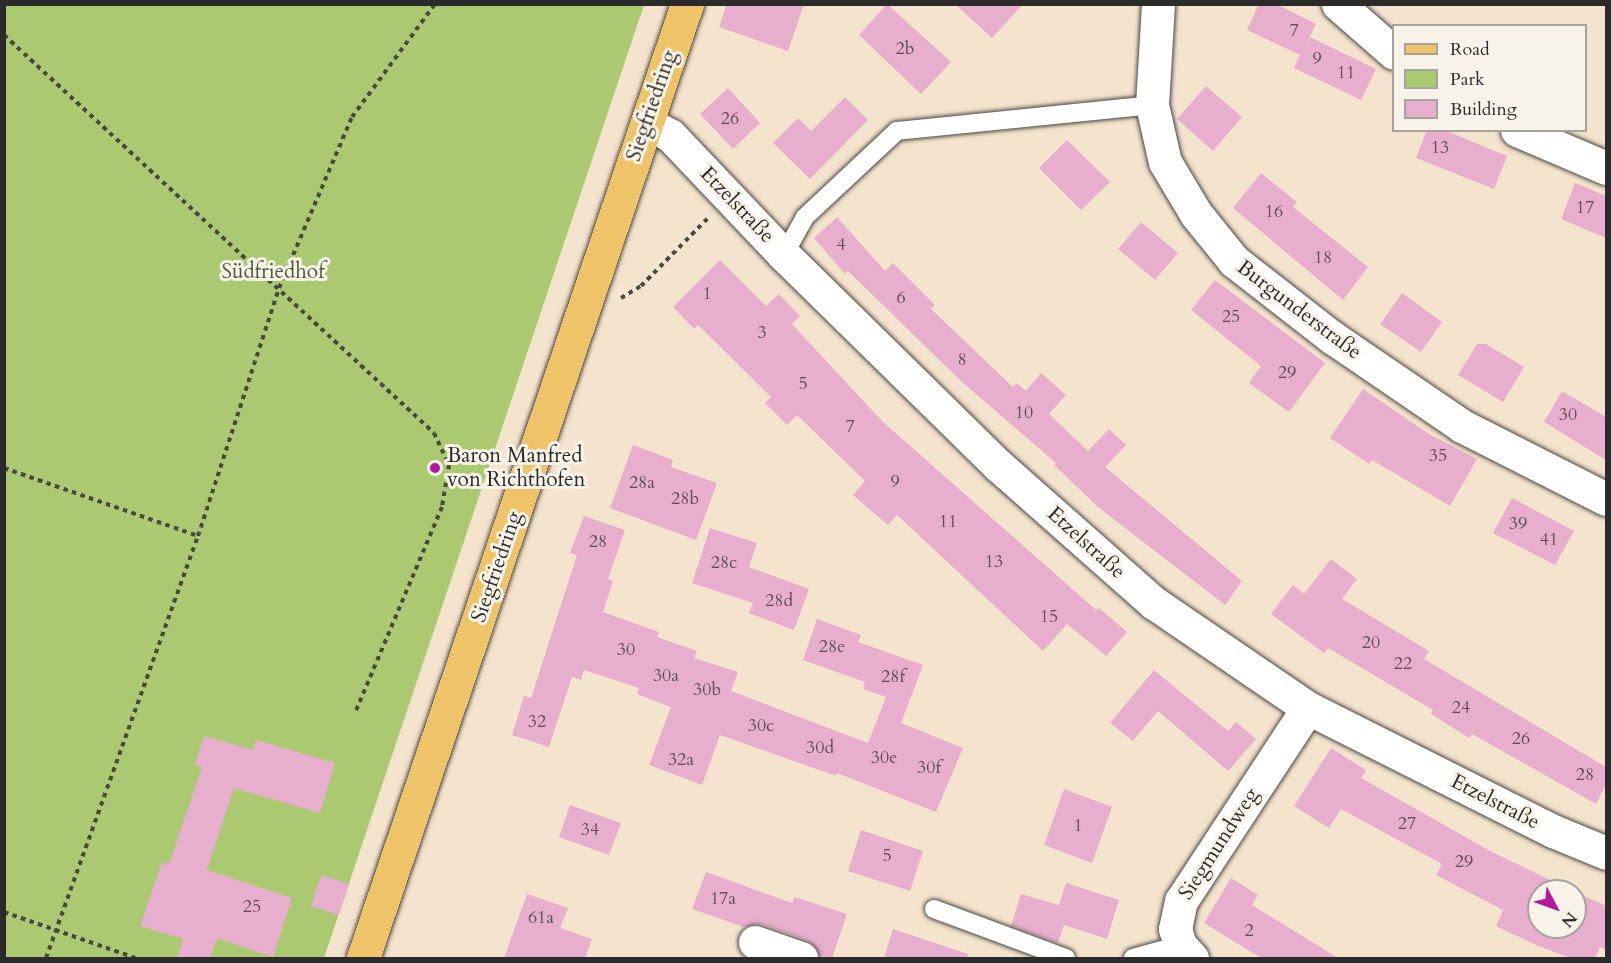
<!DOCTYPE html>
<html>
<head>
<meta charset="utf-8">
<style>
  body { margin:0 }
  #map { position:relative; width:1611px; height:963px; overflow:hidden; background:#f5e4cd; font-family:Cardo,serif }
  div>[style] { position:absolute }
  .green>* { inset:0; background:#aac971 }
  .building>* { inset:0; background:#e8aecd }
  .path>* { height:4px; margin-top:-2px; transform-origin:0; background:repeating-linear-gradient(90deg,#494743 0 4.5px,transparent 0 9px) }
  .roads { filter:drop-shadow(0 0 2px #494743) drop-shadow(0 0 2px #494743) }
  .lane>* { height:18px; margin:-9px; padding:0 9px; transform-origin:9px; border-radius:9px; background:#fff }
  .street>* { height:33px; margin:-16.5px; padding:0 16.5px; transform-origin:16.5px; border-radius:16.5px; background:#fff }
  .primary>* { height:33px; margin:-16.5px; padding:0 16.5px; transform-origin:16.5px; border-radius:16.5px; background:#efc469 }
  .dots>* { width:16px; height:16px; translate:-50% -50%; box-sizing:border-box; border:3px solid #f7f3e8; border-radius:50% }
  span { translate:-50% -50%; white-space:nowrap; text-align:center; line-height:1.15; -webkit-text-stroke:6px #f7f3e8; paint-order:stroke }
  .number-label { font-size:18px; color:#5a4c54 }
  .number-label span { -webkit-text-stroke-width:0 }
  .street-label { font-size:21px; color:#2b2b2b }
  .park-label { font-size:21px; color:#515a40 }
  .poi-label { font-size:21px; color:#2b2b2b }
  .left { translate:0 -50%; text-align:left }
  .frame { position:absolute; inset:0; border:6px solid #2b2b2b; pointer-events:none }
  .legend { position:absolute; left:1392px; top:24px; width:195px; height:108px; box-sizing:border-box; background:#f7f3e8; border:2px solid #a5a39c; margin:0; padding:8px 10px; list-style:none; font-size:18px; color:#2b2b2b }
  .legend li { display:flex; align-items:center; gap:12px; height:30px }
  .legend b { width:30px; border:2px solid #a5a39c }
  .north { position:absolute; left:1527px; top:879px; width:60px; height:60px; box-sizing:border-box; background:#f7f3e8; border:2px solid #a5a39c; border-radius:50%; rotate:131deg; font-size:16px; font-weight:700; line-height:24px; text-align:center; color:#2b2b2b }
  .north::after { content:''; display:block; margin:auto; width:21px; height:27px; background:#b5179e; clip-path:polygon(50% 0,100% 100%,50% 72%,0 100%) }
</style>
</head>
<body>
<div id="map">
  <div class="green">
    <i style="clip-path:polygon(5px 5px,644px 5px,324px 958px,5px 958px)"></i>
  </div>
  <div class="building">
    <i style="clip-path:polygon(727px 4px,804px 4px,788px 51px,719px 27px)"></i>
    <i style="clip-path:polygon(887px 4px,951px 62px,921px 94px,859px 35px)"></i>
    <i style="clip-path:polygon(955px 4px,1023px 4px,992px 38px)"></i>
    <i style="clip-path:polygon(1259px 4px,1276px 4px,1316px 24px,1302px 52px,1310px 37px,1376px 69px,1361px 100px,1294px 68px,1300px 55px,1247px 30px)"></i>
    <i style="clip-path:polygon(1206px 86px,1242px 117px,1213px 151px,1177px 119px)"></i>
    <i style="clip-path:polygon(728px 88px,760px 123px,733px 149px,700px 114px)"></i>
    <i style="clip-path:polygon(845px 97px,868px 120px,810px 179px,773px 143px,798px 118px,811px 131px)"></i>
    <i style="clip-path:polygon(1427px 130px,1444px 130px,1507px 156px,1494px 189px,1416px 158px)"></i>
    <i style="clip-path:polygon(1067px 140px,1110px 182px,1081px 210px,1039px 168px)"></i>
    <i style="clip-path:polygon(1261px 173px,1297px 202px,1293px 207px,1368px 267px,1343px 300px,1233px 208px)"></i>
    <i style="clip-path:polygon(1575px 183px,1606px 196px,1606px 238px,1561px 219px)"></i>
    <i style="clip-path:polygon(837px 217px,885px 271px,893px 263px,935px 305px,931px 309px,1013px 387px,1017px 383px,1026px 391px,1041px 373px,1066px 395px,1049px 414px,1088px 451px,1109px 429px,1126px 445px,1105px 467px,1242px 581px,1225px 605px,1098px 507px,1054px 465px,1056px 463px,963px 383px,848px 271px,845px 274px,814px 238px)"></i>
    <i style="clip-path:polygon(1141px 222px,1178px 253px,1155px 280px,1118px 249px)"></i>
    <i style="clip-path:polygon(720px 260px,766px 306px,779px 294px,800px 316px,792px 324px,882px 421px,1096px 610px,1099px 608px,1127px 632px,1106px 656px,1067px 624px,1043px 651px,897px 515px,888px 525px,853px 495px,865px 481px,797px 415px,787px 425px,765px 403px,771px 397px,698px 325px,694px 329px,673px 307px)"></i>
    <i style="clip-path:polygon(1215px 280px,1325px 363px,1289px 412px,1249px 383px,1261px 366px,1191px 310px)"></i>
    <i style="clip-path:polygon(1402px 293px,1442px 322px,1421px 352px,1380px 324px)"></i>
    <i style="clip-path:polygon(1477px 344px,1486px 344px,1524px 367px,1503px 402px,1458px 375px)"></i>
    <i style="clip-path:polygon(1363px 389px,1429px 434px,1477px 459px,1450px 506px,1372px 460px,1369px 464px,1330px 438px)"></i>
    <i style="clip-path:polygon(1562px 391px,1606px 417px,1606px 460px,1544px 422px)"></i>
    <i style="clip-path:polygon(633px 445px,673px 460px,671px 467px,717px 483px,696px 540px,610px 508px)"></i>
    <i style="clip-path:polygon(1512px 498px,1574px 531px,1555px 565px,1493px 533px)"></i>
    <i style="clip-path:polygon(584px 516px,625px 530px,608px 579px,613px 581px,603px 612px,659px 632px,657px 637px,697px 651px,694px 658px,738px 672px,731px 691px,868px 743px,886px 697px,863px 689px,865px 682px,803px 660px,817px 619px,861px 635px,858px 642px,923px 665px,901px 723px,963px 748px,936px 812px,837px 773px,836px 776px,720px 735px,702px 785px,649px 765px,671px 707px,637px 694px,639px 688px,584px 670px,581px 680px,572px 677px,549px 747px,512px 735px,524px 696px,531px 698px,577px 555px,570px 553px)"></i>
    <i style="clip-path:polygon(710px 528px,757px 543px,749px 567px,809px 589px,794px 630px,749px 613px,753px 603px,692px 583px)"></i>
    <i style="clip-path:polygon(1331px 559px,1357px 579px,1342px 599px,1429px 651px,1424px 659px,1606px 767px,1606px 784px,1596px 804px,1472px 734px,1469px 738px,1431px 714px,1433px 710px,1328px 648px,1324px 653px,1271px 614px,1293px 585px,1304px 594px)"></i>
    <i style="clip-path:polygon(1154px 670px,1228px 731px,1236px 722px,1256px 739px,1228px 771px,1158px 711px,1133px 741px,1110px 723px)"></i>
    <i style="clip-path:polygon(204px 736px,253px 750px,256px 740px,335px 763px,320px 813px,234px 788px,207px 870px,292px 898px,273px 957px,217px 938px,210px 958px,177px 958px,183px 939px,140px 926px,162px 862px,169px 864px,202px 767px,195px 765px)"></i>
    <i style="clip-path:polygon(1331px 748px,1366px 770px,1361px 778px,1492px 852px,1573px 891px,1539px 891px,1539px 927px,1575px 927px,1575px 892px,1606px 906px,1606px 950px,1600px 947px,1595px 958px,1570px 958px,1536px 945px,1496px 926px,1503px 910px,1436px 875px,1442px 864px,1341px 809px,1329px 828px,1294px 806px)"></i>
    <i style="clip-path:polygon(1064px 789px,1112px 807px,1092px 863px,1044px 845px)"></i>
    <i style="clip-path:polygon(570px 805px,621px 823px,609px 855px,559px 837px)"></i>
    <i style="clip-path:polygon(861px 830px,923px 851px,910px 891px,848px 871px)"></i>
    <i style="clip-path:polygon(706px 872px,792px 903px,794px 897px,847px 914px,832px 958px,819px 956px,807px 940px,761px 924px,744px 927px,692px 909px)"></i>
    <i style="clip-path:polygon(321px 875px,349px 884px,339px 915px,311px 906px)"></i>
    <i style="clip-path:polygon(1231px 878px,1258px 895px,1252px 905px,1338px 958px,1261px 958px,1204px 923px)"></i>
    <i style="clip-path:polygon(1066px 883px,1119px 900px,1107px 939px,1064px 925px,1058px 943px,1011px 926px,1021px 894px,1059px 905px)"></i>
    <i style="clip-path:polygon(527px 894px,568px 908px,560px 928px,592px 939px,585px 958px,504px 958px)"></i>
    <i style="clip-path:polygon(893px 929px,968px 954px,967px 958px,884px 958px)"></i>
  </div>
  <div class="path">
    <i style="left:4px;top:35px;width:586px;rotate:42.79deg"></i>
    <i style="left:434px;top:433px;width:35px;rotate:65deg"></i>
    <i style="left:449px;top:465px;width:43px;rotate:99.5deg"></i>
    <i style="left:442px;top:507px;width:221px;rotate:112.9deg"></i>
    <i style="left:621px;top:298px;width:23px;rotate:-31deg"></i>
    <i style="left:641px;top:286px;width:95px;rotate:-45.4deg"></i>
    <i style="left:4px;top:468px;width:206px;rotate:19.3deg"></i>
    <i style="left:4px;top:912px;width:139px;rotate:19.3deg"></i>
    <i style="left:46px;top:958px;width:449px;rotate:-70.2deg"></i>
    <i style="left:198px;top:536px;width:261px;rotate:-71.9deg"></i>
    <i style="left:279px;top:288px;width:186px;rotate:-66.9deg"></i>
    <i style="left:352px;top:117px;width:140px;rotate:-53.7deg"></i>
  </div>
  <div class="roads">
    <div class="lane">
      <i style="left:784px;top:255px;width:43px;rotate:-61.1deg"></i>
      <i style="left:805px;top:217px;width:126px;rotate:-43.1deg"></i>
      <i style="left:897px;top:131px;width:256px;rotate:-5.8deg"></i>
      <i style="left:934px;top:909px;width:141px;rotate:20.4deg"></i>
      <i style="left:1133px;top:958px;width:49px;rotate:-15.5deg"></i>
    </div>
    <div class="street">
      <i style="left:1158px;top:4px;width:101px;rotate:93.4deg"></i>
      <i style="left:1152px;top:105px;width:58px;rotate:77.2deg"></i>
      <i style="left:1165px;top:162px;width:61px;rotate:59.2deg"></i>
      <i style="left:1196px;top:214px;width:60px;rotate:51deg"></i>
      <i style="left:1234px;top:261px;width:125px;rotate:37.9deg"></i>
      <i style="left:1333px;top:338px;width:156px;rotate:34.3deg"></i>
      <i style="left:1462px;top:426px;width:161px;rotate:26.9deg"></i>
      <i style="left:1338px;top:4px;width:74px;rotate:41.2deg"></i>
      <i style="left:647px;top:123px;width:26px;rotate:28deg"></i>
      <i style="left:670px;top:135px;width:166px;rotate:46.5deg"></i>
      <i style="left:784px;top:255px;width:301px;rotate:44.5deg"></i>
      <i style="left:999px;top:466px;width:207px;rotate:41.5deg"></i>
      <i style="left:1154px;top:603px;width:186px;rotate:34.3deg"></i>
      <i style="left:1308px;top:708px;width:274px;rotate:26.7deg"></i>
      <i style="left:1553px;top:831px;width:57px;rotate:22.5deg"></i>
      <i style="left:1517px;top:130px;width:97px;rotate:23.1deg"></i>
      <i style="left:755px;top:942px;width:49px;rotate:19.2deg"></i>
      <i style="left:1192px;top:958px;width:18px;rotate:-133deg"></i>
      <i style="left:1180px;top:945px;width:17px;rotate:-107deg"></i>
      <i style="left:1175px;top:929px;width:29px;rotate:-78deg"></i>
      <i style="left:1181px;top:901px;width:231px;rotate:-56.7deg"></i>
    </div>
    <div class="primary">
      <i style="left:363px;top:958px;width:1008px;rotate:-71.24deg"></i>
    </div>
  </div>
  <div class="dots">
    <i style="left:435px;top:468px;background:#b5179e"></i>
  </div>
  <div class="number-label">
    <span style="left:1294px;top:31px">7</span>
    <span style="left:905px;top:49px">2b</span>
    <span style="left:1317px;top:59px">9</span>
    <span style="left:1346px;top:73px">11</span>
    <span style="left:730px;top:119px">26</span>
    <span style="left:1440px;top:148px">13</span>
    <span style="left:1585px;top:208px">17</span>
    <span style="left:1274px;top:212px">16</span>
    <span style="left:841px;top:245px">4</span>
    <span style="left:1323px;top:258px">18</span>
    <span style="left:707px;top:294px">1</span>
    <span style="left:901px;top:298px">6</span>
    <span style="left:1231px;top:317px">25</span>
    <span style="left:762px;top:333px">3</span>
    <span style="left:962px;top:360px">8</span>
    <span style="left:1287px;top:373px">29</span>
    <span style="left:803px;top:384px">5</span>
    <span style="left:1024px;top:413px">10</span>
    <span style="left:1568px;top:415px">30</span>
    <span style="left:850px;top:427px">7</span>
    <span style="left:1438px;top:456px">35</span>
    <span style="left:895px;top:482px">9</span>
    <span style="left:642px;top:483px">28a</span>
    <span style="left:685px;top:499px">28b</span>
    <span style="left:948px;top:522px">11</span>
    <span style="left:1518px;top:524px">39</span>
    <span style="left:1549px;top:540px">41</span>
    <span style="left:598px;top:542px">28</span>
    <span style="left:994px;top:562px">13</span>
    <span style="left:724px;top:563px">28c</span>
    <span style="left:779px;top:601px">28d</span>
    <span style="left:1049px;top:617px">15</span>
    <span style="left:1371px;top:643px">20</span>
    <span style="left:832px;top:647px">28e</span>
    <span style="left:626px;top:650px">30</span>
    <span style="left:1403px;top:664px">22</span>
    <span style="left:666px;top:676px">30a</span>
    <span style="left:893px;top:677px">28f</span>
    <span style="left:707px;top:690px">30b</span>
    <span style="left:1461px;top:708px">24</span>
    <span style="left:537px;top:722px">32</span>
    <span style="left:761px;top:726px">30c</span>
    <span style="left:1521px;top:739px">26</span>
    <span style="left:820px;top:748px">30d</span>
    <span style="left:884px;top:758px">30e</span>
    <span style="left:681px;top:760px">32a</span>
    <span style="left:929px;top:768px">30f</span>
    <span style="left:1585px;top:775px">28</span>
    <span style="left:1407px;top:824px">27</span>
    <span style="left:1078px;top:826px">1</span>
    <span style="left:590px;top:830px">34</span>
    <span style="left:887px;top:856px">5</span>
    <span style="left:1464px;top:862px">29</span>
    <span style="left:723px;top:899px">17a</span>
    <span style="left:252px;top:907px">25</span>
    <span style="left:541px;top:918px">61a</span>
    <span style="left:1249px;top:931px">2</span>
  </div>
  <div class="street-label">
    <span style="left:652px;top:106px;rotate:-71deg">Siegfriedring</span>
    <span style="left:737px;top:205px;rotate:46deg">Etzelstraße</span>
    <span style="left:1299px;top:310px;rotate:37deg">Burgunderstraße</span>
    <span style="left:1086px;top:543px;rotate:42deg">Etzelstraße</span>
    <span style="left:497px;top:567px;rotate:-71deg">Siegfriedring</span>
    <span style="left:1495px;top:802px;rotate:27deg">Etzelstraße</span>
    <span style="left:1219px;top:844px;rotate:-57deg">Siegmundweg</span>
  </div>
  <div class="park-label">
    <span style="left:273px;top:272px">Südfriedhof</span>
  </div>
  <div class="poi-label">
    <span class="left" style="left:447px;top:468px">Baron Manfred<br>von Richthofen</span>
  </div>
  <div class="frame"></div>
  <ul class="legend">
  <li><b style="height:8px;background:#efc469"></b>Road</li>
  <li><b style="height:16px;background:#aac971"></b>Park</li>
  <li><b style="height:16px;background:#e8aecd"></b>Building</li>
  </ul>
  <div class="north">N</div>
</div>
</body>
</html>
